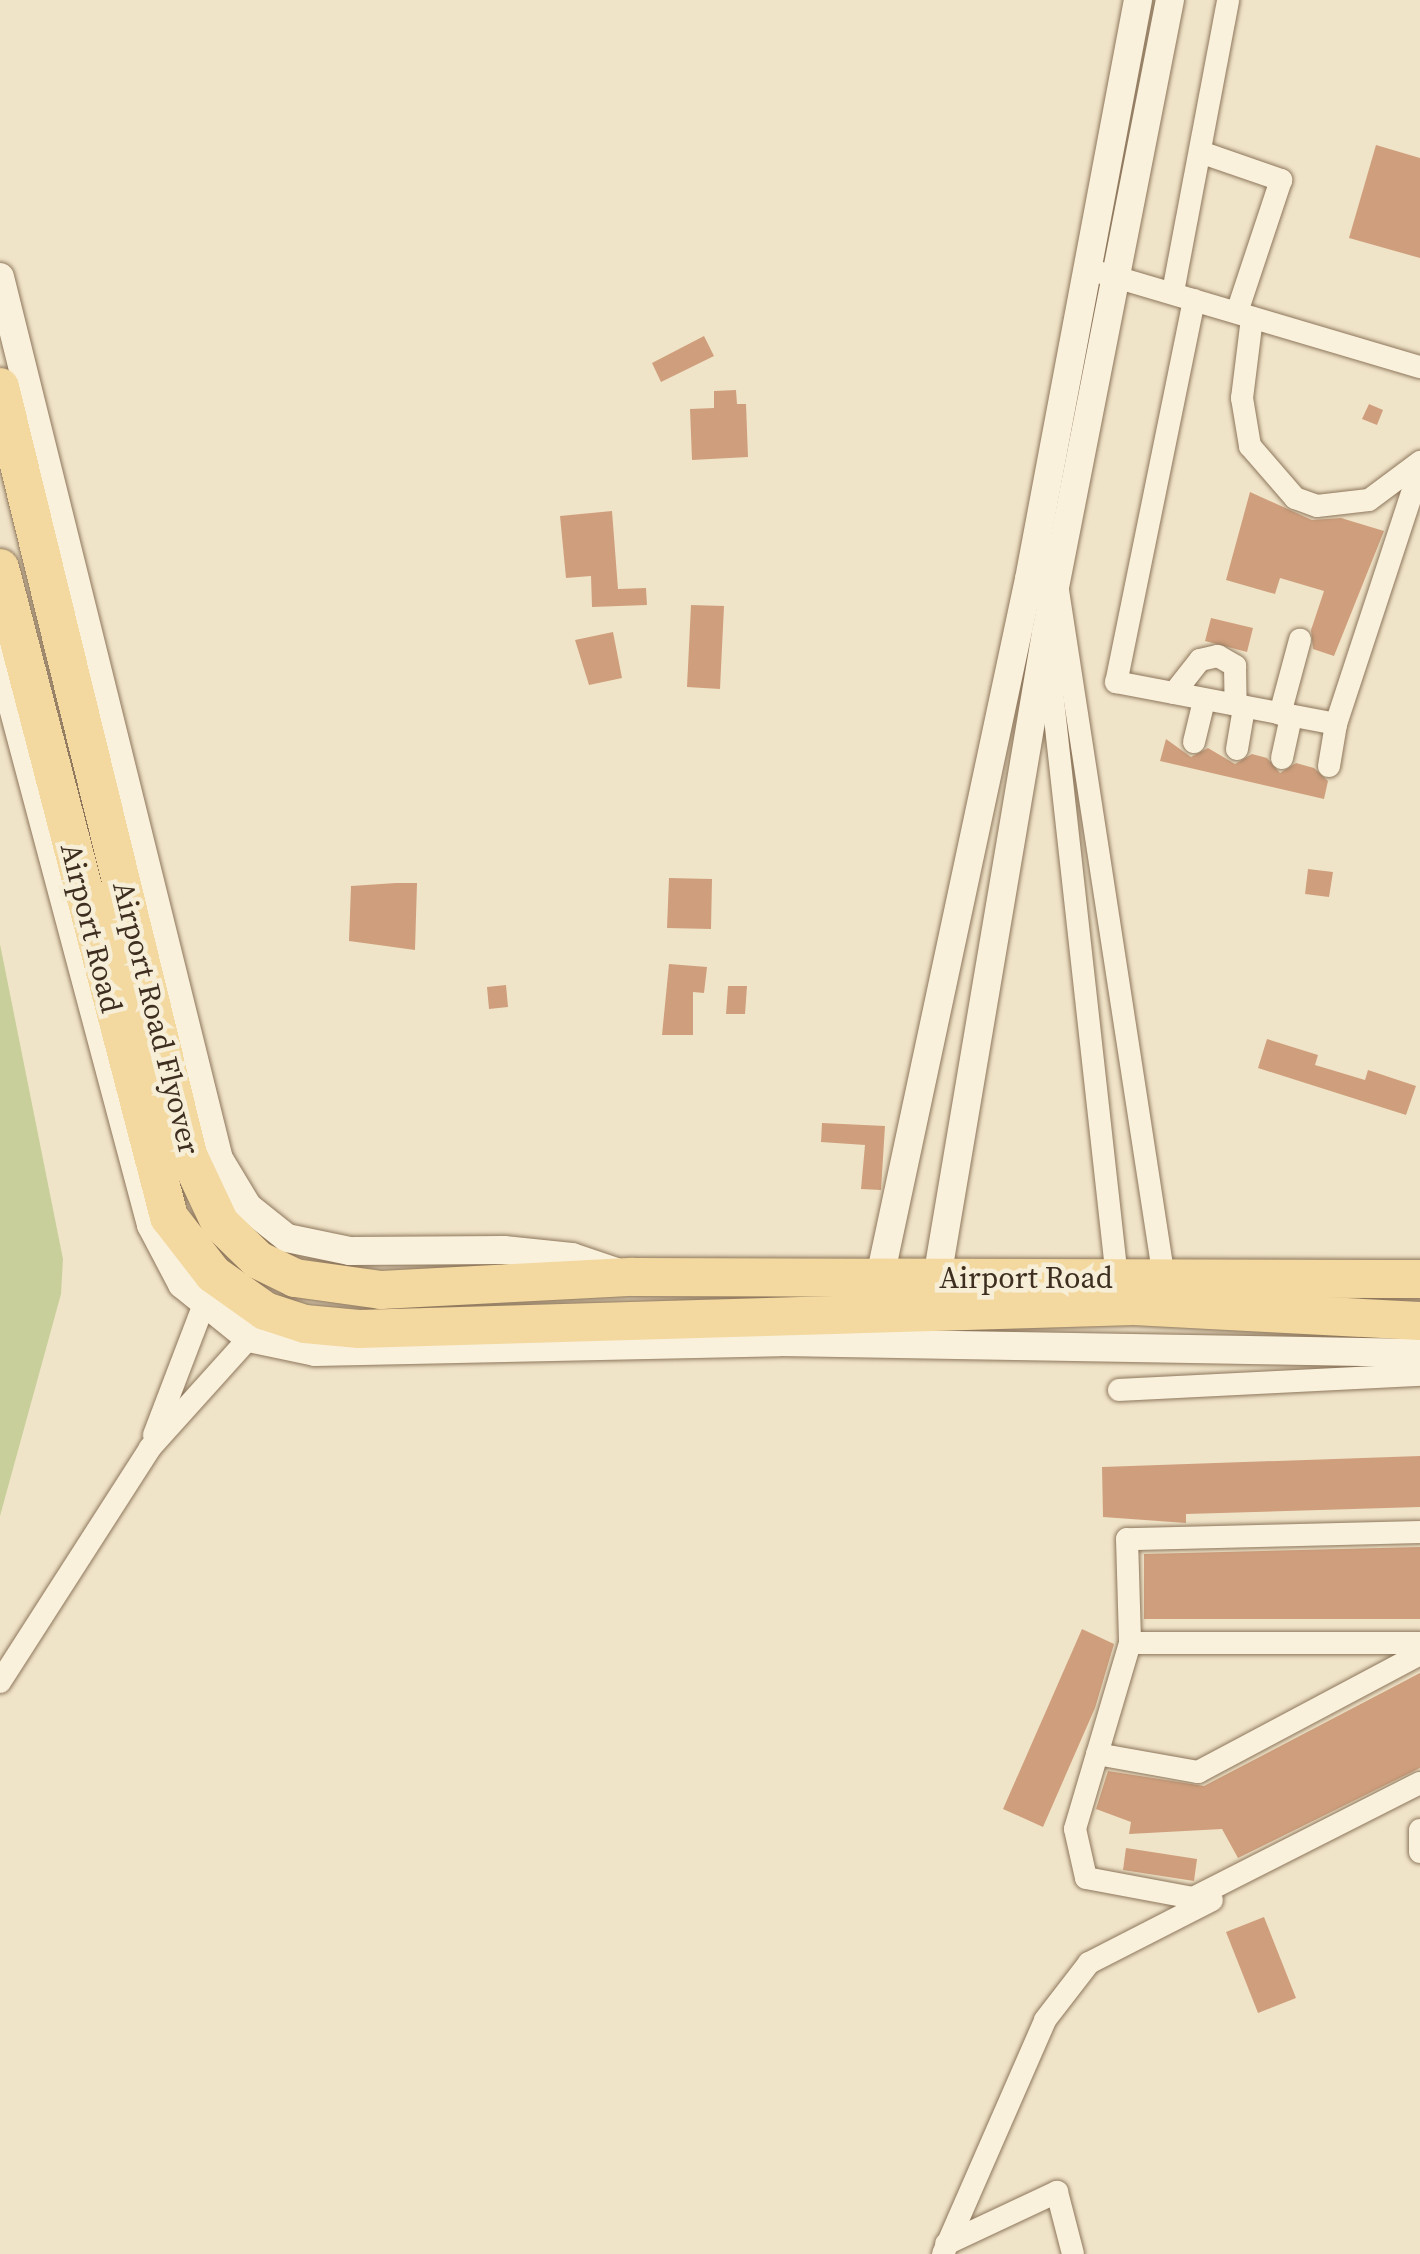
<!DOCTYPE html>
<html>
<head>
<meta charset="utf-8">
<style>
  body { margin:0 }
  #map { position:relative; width:1420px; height:2254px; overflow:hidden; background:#f0e4c8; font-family:"Source Serif 4",serif }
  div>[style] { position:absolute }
  .green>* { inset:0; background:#c9cf9b }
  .building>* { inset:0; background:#cf9f7d }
  .roads { filter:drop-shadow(0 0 2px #8d765c) drop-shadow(0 0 2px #8d765c) }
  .minor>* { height:22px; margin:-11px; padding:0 11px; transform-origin:11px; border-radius:11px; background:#faf1dc }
  .tertiary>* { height:28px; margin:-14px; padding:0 14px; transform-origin:14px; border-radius:14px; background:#faf1dc }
  .primary>* { height:38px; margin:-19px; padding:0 19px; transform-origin:19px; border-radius:19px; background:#f3d9a0 }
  span { translate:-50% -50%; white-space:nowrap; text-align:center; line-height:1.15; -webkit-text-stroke:9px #f7eed8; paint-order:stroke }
  .street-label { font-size:30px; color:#3d2e20 }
</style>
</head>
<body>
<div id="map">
  <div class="green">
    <i style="clip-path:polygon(0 944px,63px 1259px,61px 1294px,0 1516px)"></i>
  </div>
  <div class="building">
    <i style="clip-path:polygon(1376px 145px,1420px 158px,1420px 258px,1349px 238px)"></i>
    <i style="clip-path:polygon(704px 336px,714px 356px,661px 382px,652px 363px)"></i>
    <i style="clip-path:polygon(736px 390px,737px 404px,746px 404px,748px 457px,692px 460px,690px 409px,714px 408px,714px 391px)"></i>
    <i style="clip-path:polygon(1369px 404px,1383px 410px,1377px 425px,1362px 419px)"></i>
    <i style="clip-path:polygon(1250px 492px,1312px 520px,1341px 518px,1384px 531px,1334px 656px,1313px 649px,1311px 630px,1324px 591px,1280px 578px,1275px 594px,1226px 580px)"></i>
    <i style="clip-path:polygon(612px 511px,618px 589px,646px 588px,647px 605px,592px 607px,591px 576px,566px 578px,560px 516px)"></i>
    <i style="clip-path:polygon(691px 605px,724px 606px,720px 689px,687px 687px)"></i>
    <i style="clip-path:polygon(1211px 618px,1253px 628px,1247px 652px,1205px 641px)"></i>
    <i style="clip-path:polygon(613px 632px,622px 678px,589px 685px,575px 640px)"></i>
    <i style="clip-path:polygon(1166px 739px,1191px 757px,1208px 748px,1235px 764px,1252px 754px,1267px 758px,1280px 773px,1296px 763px,1314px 768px,1328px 781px,1324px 799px,1160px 761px)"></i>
    <i style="clip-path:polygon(1308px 869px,1333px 872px,1329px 897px,1305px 894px)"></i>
    <i style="clip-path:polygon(669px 878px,712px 879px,711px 929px,667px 928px)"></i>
    <i style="clip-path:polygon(396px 883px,417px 883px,415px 950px,349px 941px,351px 886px)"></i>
    <i style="clip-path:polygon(669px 964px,707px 967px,704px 993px,693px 992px,693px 1035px,662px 1035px)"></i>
    <i style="clip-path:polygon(506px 985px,508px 1007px,489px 1009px,487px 987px)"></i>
    <i style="clip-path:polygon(728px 986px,747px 986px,745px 1014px,726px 1014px)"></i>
    <i style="clip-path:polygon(1267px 1039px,1318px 1055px,1315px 1065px,1365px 1080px,1368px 1070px,1416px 1086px,1406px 1115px,1258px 1068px)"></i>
    <i style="clip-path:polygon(822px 1123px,885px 1126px,881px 1190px,861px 1189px,865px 1145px,821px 1142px)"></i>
    <i style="clip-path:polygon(1420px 1456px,1420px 1507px,1186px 1514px,1186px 1523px,1103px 1517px,1102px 1467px)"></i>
    <i style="clip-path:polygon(1420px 1547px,1420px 1619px,1144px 1619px,1144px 1554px)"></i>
    <i style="clip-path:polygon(1082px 1629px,1114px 1644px,1095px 1708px,1043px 1827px,1003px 1809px)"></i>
    <i style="clip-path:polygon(1420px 1673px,1420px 1768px,1238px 1858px,1222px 1829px,1129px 1834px,1131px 1822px,1096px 1809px,1108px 1771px,1204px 1786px)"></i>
    <i style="clip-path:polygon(1126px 1848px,1197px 1859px,1194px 1881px,1123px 1870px)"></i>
    <i style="clip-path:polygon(1264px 1917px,1296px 1998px,1258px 2013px,1226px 1932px)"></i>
  </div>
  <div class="roads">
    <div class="minor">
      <i style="left:1203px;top:153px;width:83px;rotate:19.1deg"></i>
      <i style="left:1281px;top:180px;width:139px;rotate:108.4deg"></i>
      <i style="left:1102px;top:273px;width:332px;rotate:16.5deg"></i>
      <i style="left:1173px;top:292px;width:297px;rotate:-79.3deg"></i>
      <i style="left:1194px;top:300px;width:390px;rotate:101.5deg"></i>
      <i style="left:1116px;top:682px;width:224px;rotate:10.8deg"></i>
      <i style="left:1252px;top:318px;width:81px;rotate:97.1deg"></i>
      <i style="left:1242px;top:398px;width:49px;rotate:80.5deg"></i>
      <i style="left:1250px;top:446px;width:69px;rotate:49.1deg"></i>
      <i style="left:1295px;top:498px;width:23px;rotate:20deg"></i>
      <i style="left:1317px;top:506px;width:52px;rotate:-6.6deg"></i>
      <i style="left:1369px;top:500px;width:64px;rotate:-36.7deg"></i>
      <i style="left:1057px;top:584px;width:702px;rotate:81.24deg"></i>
      <i style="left:1048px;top:655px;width:627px;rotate:83.68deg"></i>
      <i style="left:1174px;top:693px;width:42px;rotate:-51.8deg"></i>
      <i style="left:1200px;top:660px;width:18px;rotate:-13deg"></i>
      <i style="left:1218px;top:656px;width:20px;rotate:30deg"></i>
      <i style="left:1235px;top:666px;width:39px;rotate:89deg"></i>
      <i style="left:1280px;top:714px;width:77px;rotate:-74.9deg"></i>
      <i style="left:1194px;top:742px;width:42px;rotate:-76.3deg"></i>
      <i style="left:1237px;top:749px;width:42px;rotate:-80.3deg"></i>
      <i style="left:1282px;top:758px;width:42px;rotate:-77.6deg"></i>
      <i style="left:1329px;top:766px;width:43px;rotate:-80.5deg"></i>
      <i style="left:1336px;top:724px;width:268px;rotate:-71.8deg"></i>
      <i style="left:1119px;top:1390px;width:301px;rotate:-2.9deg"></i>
      <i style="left:154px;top:1435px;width:137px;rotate:-69.1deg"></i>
      <i style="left:1420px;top:1532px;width:293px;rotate:178.6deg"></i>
      <i style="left:1127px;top:1539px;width:104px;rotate:88.3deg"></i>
      <i style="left:1130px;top:1643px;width:194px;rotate:106.5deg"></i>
      <i style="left:1075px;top:1829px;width:50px;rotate:77.3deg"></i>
      <i style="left:1086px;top:1878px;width:109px;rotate:10.6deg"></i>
      <i style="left:1193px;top:1898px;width:254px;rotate:-26.9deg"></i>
      <i style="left:1130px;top:1643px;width:290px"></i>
      <i style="left:0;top:1682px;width:278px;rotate:-57.3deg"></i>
      <i style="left:150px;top:1448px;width:148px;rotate:-48deg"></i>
      <i style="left:1097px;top:1754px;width:103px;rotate:10.1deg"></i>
      <i style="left:1198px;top:1772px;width:251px;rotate:-28deg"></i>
      <i style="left:1420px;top:1830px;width:22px;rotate:90deg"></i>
      <i style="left:946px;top:2244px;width:123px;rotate:-25.1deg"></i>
      <i style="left:1057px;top:2192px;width:64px;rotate:75.5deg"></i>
      <i style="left:943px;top:2254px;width:255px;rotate:-66.4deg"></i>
      <i style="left:1045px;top:2020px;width:72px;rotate:-52.3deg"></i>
      <i style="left:1089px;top:1963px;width:138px;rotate:-27.1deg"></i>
    </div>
    <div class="tertiary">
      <i style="left:0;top:277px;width:909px;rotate:76.06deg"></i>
      <i style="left:219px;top:1159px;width:56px;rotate:58.9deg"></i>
      <i style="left:248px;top:1207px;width:50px;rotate:38.5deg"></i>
      <i style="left:287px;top:1238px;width:64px;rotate:11.7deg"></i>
      <i style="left:350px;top:1251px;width:154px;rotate:-0.4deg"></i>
      <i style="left:504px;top:1250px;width:68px;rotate:5.9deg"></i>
      <i style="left:572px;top:1257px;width:46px;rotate:18.8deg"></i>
      <i style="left:0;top:659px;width:586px;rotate:75.06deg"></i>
      <i style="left:151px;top:1225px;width:67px;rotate:62.3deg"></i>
      <i style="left:182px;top:1284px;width:86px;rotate:38.9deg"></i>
      <i style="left:249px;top:1338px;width:67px;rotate:12deg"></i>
      <i style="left:315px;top:1352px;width:464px;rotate:-1.2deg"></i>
      <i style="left:779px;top:1342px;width:641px;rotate:0.98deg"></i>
      <i style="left:880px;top:1277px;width:714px;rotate:-77.95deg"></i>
      <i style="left:1029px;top:579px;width:589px;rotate:-79.34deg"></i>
      <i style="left:937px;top:1278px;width:654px;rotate:-80.41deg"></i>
      <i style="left:1046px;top:633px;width:645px;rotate:-78.92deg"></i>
    </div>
    <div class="primary">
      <i style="left:0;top:387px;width:791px;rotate:76.24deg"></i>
      <i style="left:188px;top:1155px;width:75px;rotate:64.8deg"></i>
      <i style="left:220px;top:1223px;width:53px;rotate:44.2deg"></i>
      <i style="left:258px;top:1260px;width:41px;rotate:25.9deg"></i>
      <i style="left:295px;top:1278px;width:87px;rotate:7.9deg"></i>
      <i style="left:381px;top:1290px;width:252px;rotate:-3deg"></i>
      <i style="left:633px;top:1277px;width:787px;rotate:0.15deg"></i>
      <i style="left:0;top:568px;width:671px;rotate:75.4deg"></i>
      <i style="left:169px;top:1217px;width:72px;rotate:52.3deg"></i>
      <i style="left:213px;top:1274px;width:64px;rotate:35.4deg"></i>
      <i style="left:265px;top:1311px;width:42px;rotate:18deg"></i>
      <i style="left:305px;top:1324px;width:54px;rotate:5.3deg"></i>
      <i style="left:359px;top:1329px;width:775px;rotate:-1.7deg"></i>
      <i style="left:1134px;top:1306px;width:286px;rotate:3deg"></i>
    </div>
  </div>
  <div class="street-label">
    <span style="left:91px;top:928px;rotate:76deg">Airport Road</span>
    <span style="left:156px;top:1018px;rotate:76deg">Airport Road Flyover</span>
    <span style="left:1026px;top:1278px">Airport Road</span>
  </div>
</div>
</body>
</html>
